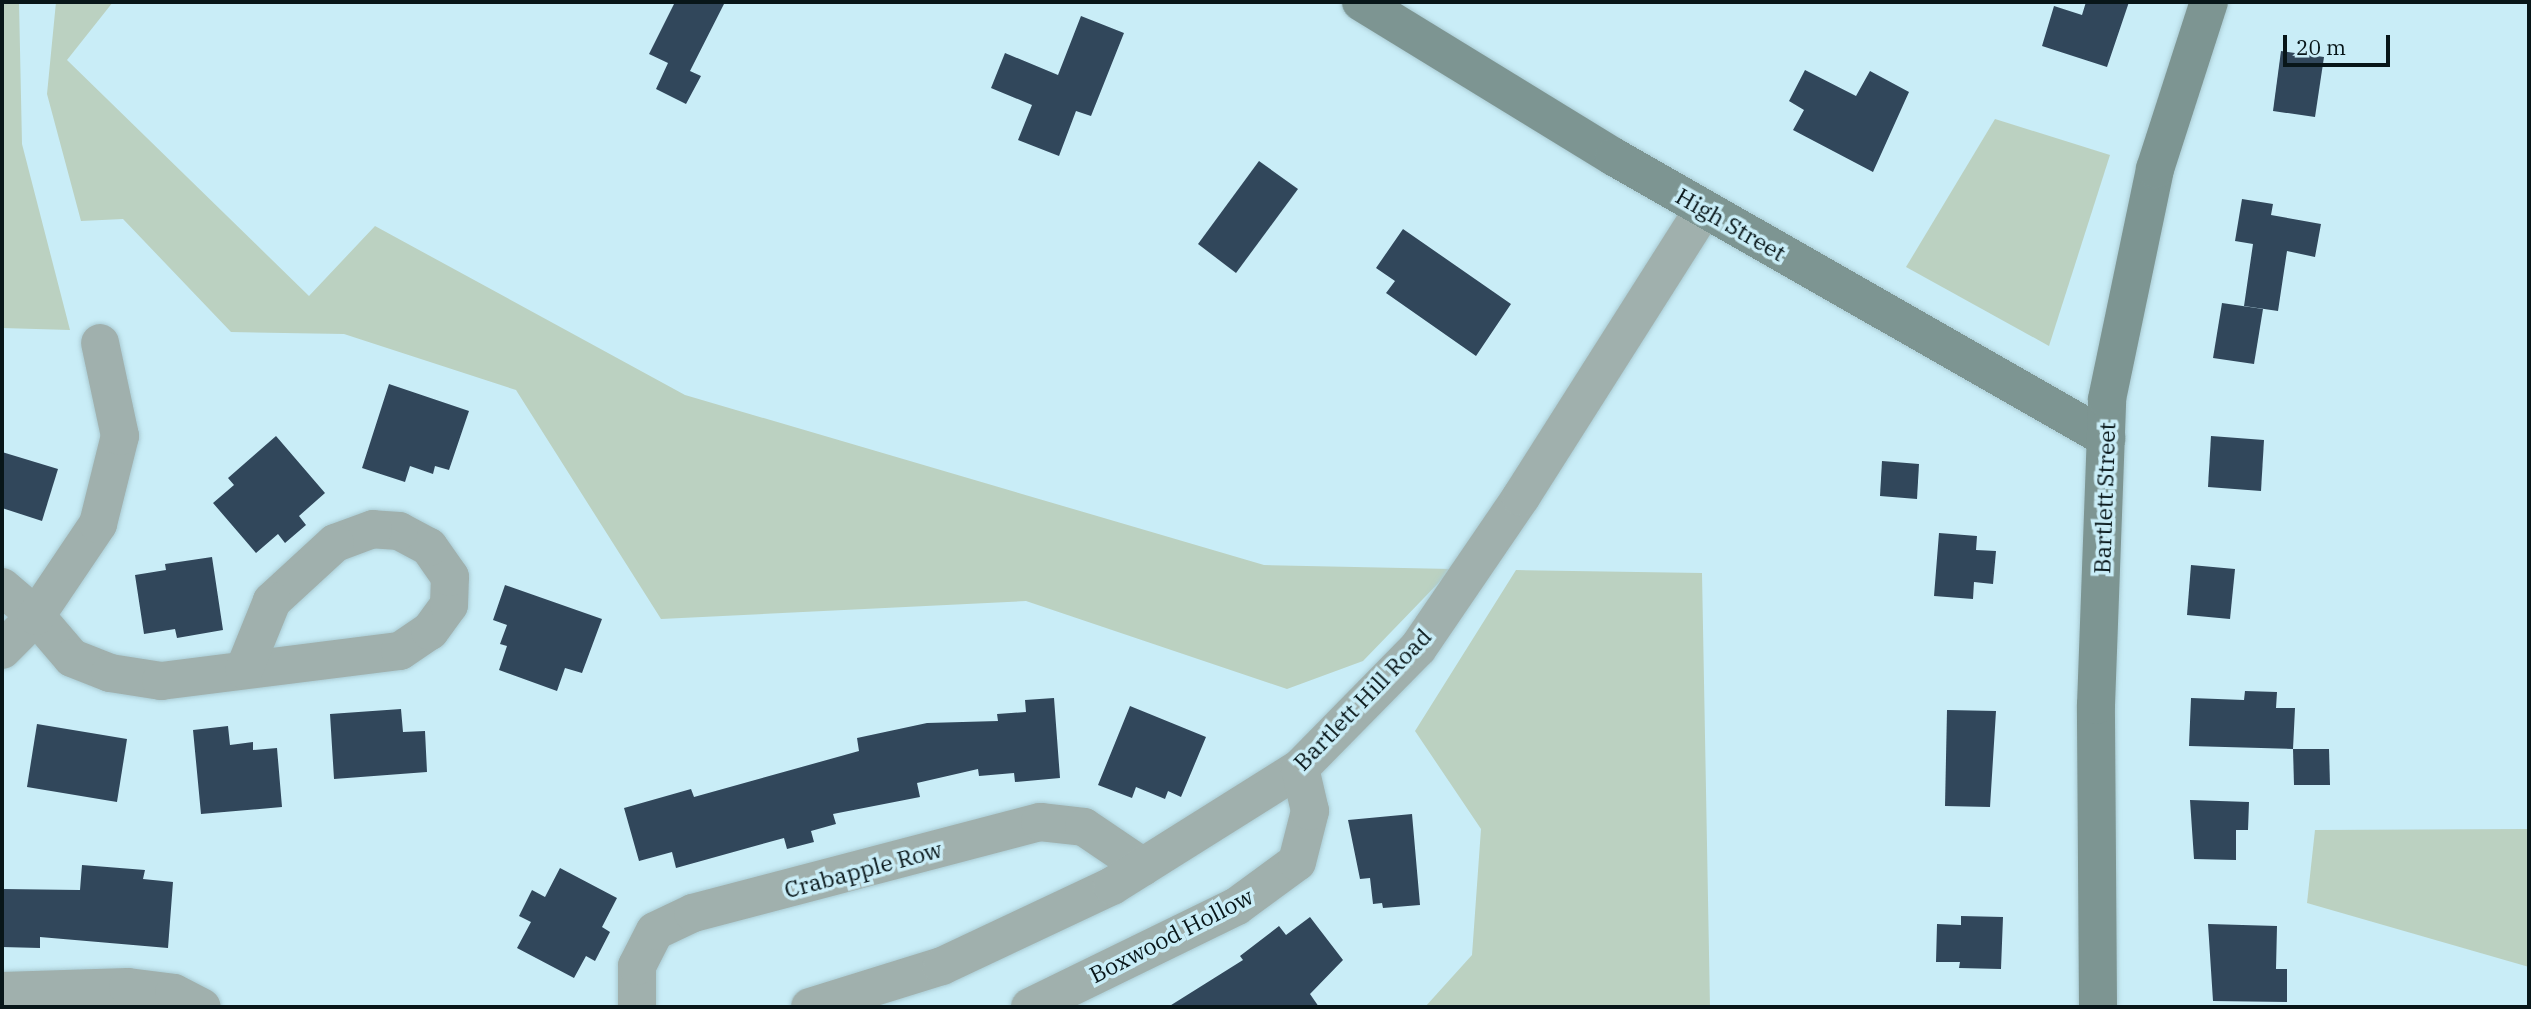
<!DOCTYPE html>
<style>
body{margin:0}
#map{position:relative;width:2531px;height:1009px;overflow:hidden;background:#c9edf7;font-family:"IBM Plex Serif",serif}
div>[style]{position:absolute}
[style*='--x']{left:calc(var(--x)*1px);top:calc(var(--y)*1px);width:calc(var(--w)*1px);rotate:calc(var(--a)*1deg)}
.green>*{inset:0;background:#bbd1c1}
.building>*{inset:0;background:#31475b}
.roads{filter:drop-shadow(0 0 2px #aacbd3) drop-shadow(0 0 2px #aacbd3)}
.street>*{height:38px;margin:-19px;padding:0 19px;transform-origin:19px;border-radius:19px;background:#a0b0ad}
.secondary>*{height:38px;margin:-19px;padding:0 19px;transform-origin:19px;border-radius:19px;background:#7d9592}
span{translate:-50% -50%;white-space:nowrap;text-align:center;line-height:1.15;-webkit-text-stroke:7px #c9edf7;paint-order:stroke}
.street-label{font-size:23px;color:#081619}
.frame{position:absolute;inset:0;border:4px solid #081619;pointer-events:none}
.scale{position:absolute;left:2283px;top:35px;width:107px;height:32px;box-sizing:border-box;border:4px solid #081619;border-top:0;padding-left:9px;font-size:21px;line-height:24px;white-space:nowrap;color:#081619;-webkit-text-stroke:5px #c9edf7;paint-order:stroke}
</style>
<div id="map">
<div class="green">
<i style="clip-path:polygon(2px 2px,19px 2px,22px 144px,70px 330px,2px 328px)"></i>
<i style="clip-path:polygon(56px 2px,113px 2px,67px 60px,309px 296px,375px 226px,685px 395px,1264px 565px,1452px 569px,1363px 661px,1287px 689px,1026px 601px,661px 619px,516px 390px,344px 334px,231px 332px,123px 219px,81px 221px,47px 94px)"></i>
<i style="clip-path:polygon(1995px 119px,2110px 155px,2049px 346px,1906px 267px)"></i>
<i style="clip-path:polygon(1516px 570px,1702px 573px,1710px 1007px,1425px 1007px,1472px 955px,1481px 829px,1415px 731px)"></i>
<i style="clip-path:polygon(2529px 829px,2529px 967px,2307px 903px,2315px 830px)"></i>
</div>
<div class="building">
<i style="clip-path:polygon(675px 2px,725px 2px,690px 71px,701px 76px,686px 104px,656px 89px,668px 63px,649px 54px)"></i>
<i style="clip-path:polygon(2086px 2px,2129px 2px,2107px 67px,2042px 46px,2054px 6px,2082px 15px)"></i>
<i style="clip-path:polygon(1081px 16px,1124px 33px,1091px 116px,1076px 111px,1059px 156px,1018px 140px,1032px 105px,991px 88px,1005px 53px,1058px 75px)"></i>
<i style="clip-path:polygon(2281px 51px,2324px 57px,2315px 117px,2273px 111px)"></i>
<i style="clip-path:polygon(1805px 70px,1856px 96px,1870px 71px,1909px 92px,1873px 172px,1793px 130px,1804px 110px,1789px 101px)"></i>
<i style="clip-path:polygon(1259px 161px,1298px 189px,1236px 273px,1198px 244px)"></i>
<i style="clip-path:polygon(2242px 199px,2273px 204px,2271px 215px,2321px 224px,2315px 257px,2287px 251px,2278px 311px,2244px 306px,2253px 244px,2235px 241px)"></i>
<i style="clip-path:polygon(1403px 229px,1511px 304px,1476px 356px,1386px 293px,1395px 281px,1376px 268px)"></i>
<i style="clip-path:polygon(2222px 303px,2263px 309px,2254px 364px,2213px 358px)"></i>
<i style="clip-path:polygon(389px 384px,469px 411px,449px 470px,435px 466px,433px 474px,410px 466px,405px 482px,362px 468px)"></i>
<i style="clip-path:polygon(276px 436px,325px 493px,299px 516px,306px 525px,285px 543px,278px 534px,256px 553px,213px 503px,234px 485px,228px 478px)"></i>
<i style="clip-path:polygon(2211px 436px,2264px 440px,2261px 491px,2208px 487px)"></i>
<i style="clip-path:polygon(2px 452px,58px 469px,42px 521px,2px 508px)"></i>
<i style="clip-path:polygon(1882px 461px,1919px 464px,1917px 499px,1880px 496px)"></i>
<i style="clip-path:polygon(1939px 533px,1977px 536px,1976px 550px,1996px 551px,1993px 584px,1974px 582px,1973px 599px,1934px 596px)"></i>
<i style="clip-path:polygon(212px 557px,223px 630px,177px 638px,175px 629px,144px 634px,135px 575px,166px 570px,165px 564px)"></i>
<i style="clip-path:polygon(2191px 565px,2235px 569px,2230px 619px,2187px 615px)"></i>
<i style="clip-path:polygon(505px 585px,602px 619px,582px 673px,565px 668px,557px 691px,499px 670px,507px 646px,500px 644px,507px 625px,493px 620px)"></i>
<i style="clip-path:polygon(2245px 691px,2277px 692px,2276px 708px,2295px 708px,2293px 749px,2189px 746px,2191px 698px,2244px 700px)"></i>
<i style="clip-path:polygon(1054px 698px,1060px 778px,1015px 782px,1014px 773px,979px 776px,978px 769px,917px 783px,920px 797px,833px 814px,836px 824px,811px 831px,814px 842px,787px 849px,784px 838px,676px 868px,672px 852px,639px 861px,624px 808px,691px 789px,694px 797px,859px 751px,857px 738px,927px 723px,998px 721px,997px 714px,1026px 712px,1025px 700px)"></i>
<i style="clip-path:polygon(1130px 706px,1206px 737px,1181px 797px,1168px 791px,1165px 799px,1136px 787px,1132px 798px,1098px 785px)"></i>
<i style="clip-path:polygon(401px 709px,403px 732px,425px 731px,427px 772px,334px 779px,330px 714px)"></i>
<i style="clip-path:polygon(1947px 710px,1996px 711px,1990px 807px,1945px 806px)"></i>
<i style="clip-path:polygon(37px 724px,127px 739px,117px 802px,27px 787px)"></i>
<i style="clip-path:polygon(228px 726px,230px 745px,253px 742px,253px 750px,277px 748px,282px 807px,201px 814px,193px 730px)"></i>
<i style="clip-path:polygon(2293px 749px,2329px 749px,2330px 785px,2294px 785px)"></i>
<i style="clip-path:polygon(2190px 800px,2249px 802px,2248px 830px,2236px 830px,2236px 860px,2194px 859px)"></i>
<i style="clip-path:polygon(1412px 814px,1420px 905px,1383px 908px,1382px 903px,1373px 904px,1370px 878px,1360px 879px,1348px 820px)"></i>
<i style="clip-path:polygon(82px 865px,145px 870px,143px 879px,173px 882px,168px 948px,40px 937px,40px 948px,2px 947px,2px 889px,80px 890px)"></i>
<i style="clip-path:polygon(560px 868px,617px 898px,602px 927px,610px 932px,595px 961px,586px 956px,574px 978px,517px 948px,531px 922px,519px 916px,532px 890px,545px 897px)"></i>
<i style="clip-path:polygon(1961px 916px,2003px 917px,2001px 969px,1959px 968px,1960px 962px,1936px 962px,1937px 924px,1961px 925px)"></i>
<i style="clip-path:polygon(1310px 917px,1343px 960px,1310px 994px,1319px 1007px,1168px 1007px,1243px 960px,1240px 956px,1279px 926px,1286px 935px)"></i>
<i style="clip-path:polygon(2208px 924px,2277px 926px,2276px 969px,2287px 969px,2287px 1002px,2213px 1001px)"></i>
</div>
<div class="roads">
<div class="street">
<i style="--x:2;--y:587;--w:45;--a:40.5"></i>
<i style="--x:36;--y:616;--w:55;--a:49.4"></i>
<i style="--x:72;--y:658;--w:41;--a:21.5"></i>
<i style="--x:110;--y:673;--w:52;--a:8.9"></i>
<i style="--x:161;--y:681;--w:241;--a:-7.2"></i>
<i style="--x:400;--y:651;--w:36;--a:-34"></i>
<i style="--x:430;--y:631;--w:32;--a:-54"></i>
<i style="--x:449;--y:605;--w:28;--a:-88"></i>
<i style="--x:450;--y:577;--w:37;--a:-125"></i>
<i style="--x:429;--y:547;--w:34;--a:-152"></i>
<i style="--x:399;--y:531;--w:26;--a:-176"></i>
<i style="--x:373;--y:529;--w:40;--a:159.8"></i>
<i style="--x:335;--y:543;--w:86;--a:137.4"></i>
<i style="--x:272;--y:601;--w:74;--a:112.1"></i>
<i style="--x:2;--y:650;--w:48;--a:-45"></i>
<i style="--x:36;--y:616;--w:111;--a:-56"></i>
<i style="--x:98;--y:524;--w:91;--a:-76"></i>
<i style="--x:120;--y:436;--w:95;--a:-102.1"></i>
<i style="--x:2;--y:991;--w:126;--a:-1.8"></i>
<i style="--x:128;--y:987;--w:46;--a:7.4"></i>
<i style="--x:174;--y:993;--w:31;--a:27"></i>
<i style="--x:637;--y:1007;--w:41;--a:-90"></i>
<i style="--x:637;--y:966;--w:39;--a:-63"></i>
<i style="--x:655;--y:931;--w:42;--a:-25.3"></i>
<i style="--x:693;--y:913;--w:359;--a:-14.7"></i>
<i style="--x:1040;--y:822;--w:44;--a:6.5"></i>
<i style="--x:1084;--y:827;--w:71;--a:34.1"></i>
<i style="--x:810;--y:1007;--w:138;--a:-17.3"></i>
<i style="--x:942;--y:966;--w:188;--a:-25.2"></i>
<i style="--x:1112;--y:886;--w:222;--a:-32.1"></i>
<i style="--x:1300;--y:768;--w:168;--a:-45.5"></i>
<i style="--x:1418;--y:648;--w:183;--a:-55.7"></i>
<i style="--x:1521;--y:497;--w:341;--a:-57.6"></i>
<i style="--x:1030;--y:1007;--w:230;--a:-26"></i>
<i style="--x:1237;--y:906;--w:74;--a:-36.3"></i>
<i style="--x:1297;--y:862;--w:53;--a:-75.7"></i>
<i style="--x:1310;--y:811;--w:44;--a:-103.1"></i>
</div>
<div class="secondary">
<i style="--x:1361;--y:2;--w:297;--a:31.5"></i>
<i style="--x:1614;--y:157;--w:567;--a:29.73"></i>
<i style="--x:2098;--y:1007;--w:302;--a:-90.4"></i>
<i style="--x:2096;--y:705;--w:306;--a:-87.9"></i>
<i style="--x:2107;--y:399;--w:235;--a:-78.2"></i>
<i style="--x:2155;--y:169;--w:176;--a:-72.1"></i>
</div>
</div>
<div class="street-label">
<span style="left:1731px;top:224px;rotate:30deg">High Street</span>
<span style="left:2104px;top:498px;rotate:-88deg">Bartlett Street</span>
<span style="left:1362px;top:699px;rotate:-46deg">Bartlett Hill Road</span>
<span style="left:863px;top:869px;rotate:-15deg">Crabapple Row</span>
<span style="left:1171px;top:935px;rotate:-27deg">Boxwood Hollow</span>
</div>
<div class="frame"></div>
<div class="scale">20 m</div>
</div>
